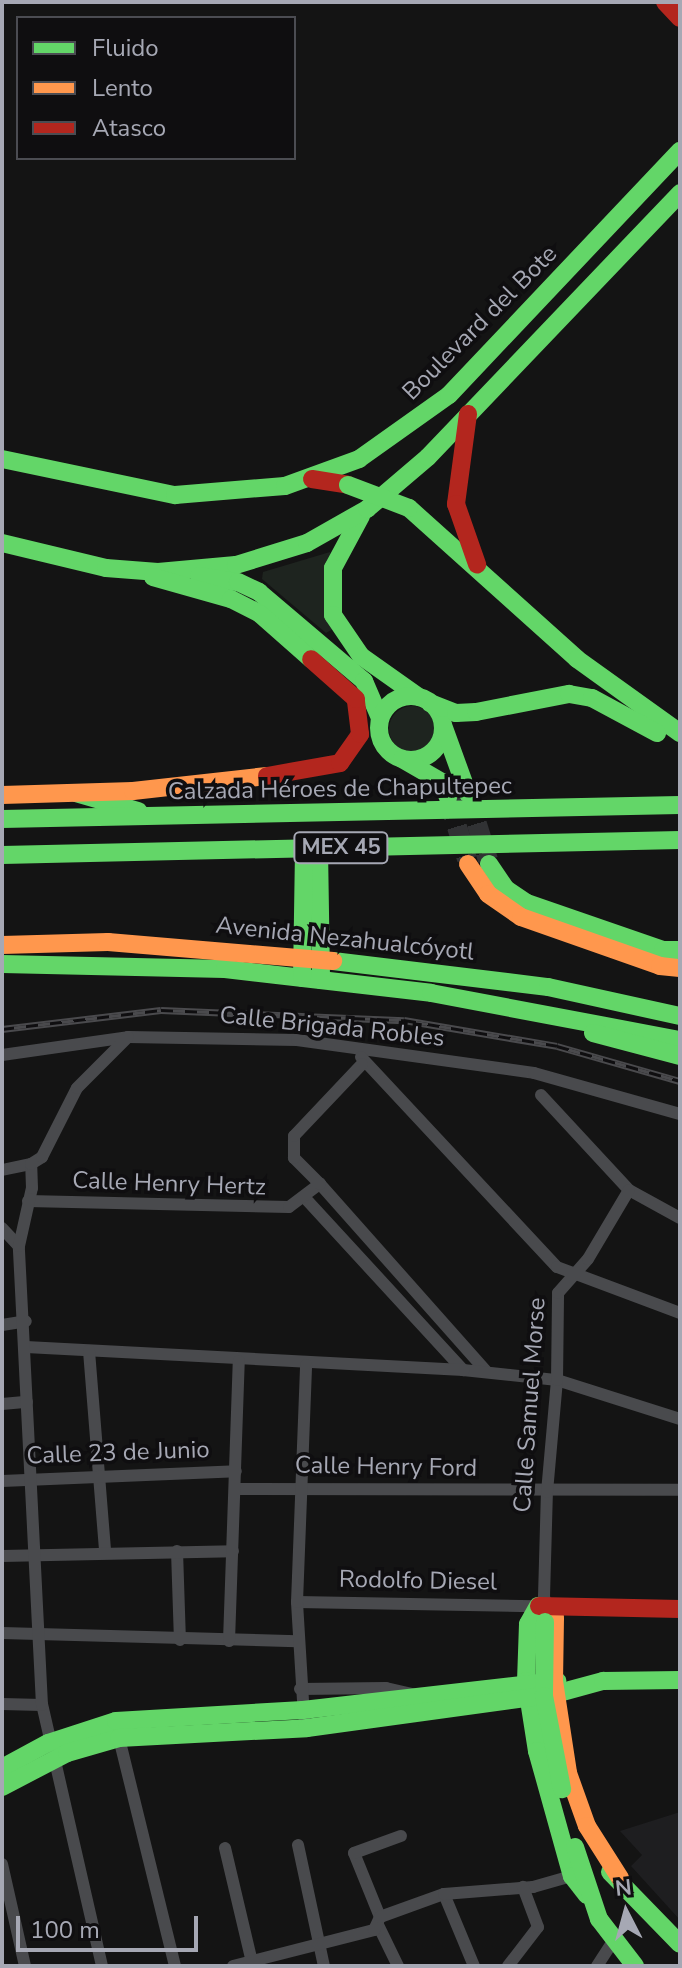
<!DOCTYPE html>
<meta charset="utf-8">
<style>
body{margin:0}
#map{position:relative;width:682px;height:1968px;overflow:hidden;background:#141414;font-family:"Nunito Sans",sans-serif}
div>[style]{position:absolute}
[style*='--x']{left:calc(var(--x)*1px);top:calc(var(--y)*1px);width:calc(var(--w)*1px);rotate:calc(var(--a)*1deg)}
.built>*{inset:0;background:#1e1e20}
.green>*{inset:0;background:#1e241f}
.round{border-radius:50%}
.primary-tunnel>*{height:20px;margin-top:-10px;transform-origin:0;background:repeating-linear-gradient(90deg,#313234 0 20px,transparent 0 30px)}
.street>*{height:12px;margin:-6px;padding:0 6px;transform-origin:6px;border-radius:6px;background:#494a4d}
.fast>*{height:18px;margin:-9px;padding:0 9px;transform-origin:9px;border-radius:9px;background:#63d668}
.fast>.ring{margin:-9px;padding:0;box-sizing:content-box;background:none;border:18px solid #63d668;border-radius:50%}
.slow>*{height:18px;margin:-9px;padding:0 9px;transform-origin:9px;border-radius:9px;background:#ff974d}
.jam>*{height:18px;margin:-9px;padding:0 9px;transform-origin:9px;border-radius:9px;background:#b3261e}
.rail>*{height:7px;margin-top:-3.5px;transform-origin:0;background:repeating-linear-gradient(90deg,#0f0e10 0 12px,#4a4a4d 0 24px);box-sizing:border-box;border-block:2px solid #4a4a4d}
.fast-bridge>*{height:18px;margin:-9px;padding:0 9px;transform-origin:9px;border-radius:9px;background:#63d668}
span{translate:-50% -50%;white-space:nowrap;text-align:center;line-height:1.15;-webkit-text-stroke:7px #0f0e10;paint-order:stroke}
.shield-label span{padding:2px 6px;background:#0f0e10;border:2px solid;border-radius:6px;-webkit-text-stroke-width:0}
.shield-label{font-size:22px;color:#a6a8b4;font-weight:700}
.street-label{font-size:24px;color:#a6a8b4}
.frame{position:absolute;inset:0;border:4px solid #a6a8b4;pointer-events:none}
.legend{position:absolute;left:16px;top:16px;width:280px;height:144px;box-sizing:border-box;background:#0f0e10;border:2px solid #4b4c52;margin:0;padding:10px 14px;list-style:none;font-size:24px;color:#a6a8b4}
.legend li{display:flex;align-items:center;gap:16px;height:40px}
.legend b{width:40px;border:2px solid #4b4c52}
.north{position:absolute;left:586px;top:1872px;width:80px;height:80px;-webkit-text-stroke:6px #0f0e10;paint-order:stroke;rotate:354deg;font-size:22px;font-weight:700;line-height:32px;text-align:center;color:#a6a8b4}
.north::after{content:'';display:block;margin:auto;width:28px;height:36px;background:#a6a8b4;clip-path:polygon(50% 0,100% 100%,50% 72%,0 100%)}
.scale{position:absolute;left:16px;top:1916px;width:182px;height:36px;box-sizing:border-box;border:4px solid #a6a8b4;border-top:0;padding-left:10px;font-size:24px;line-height:28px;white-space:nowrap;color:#a6a8b4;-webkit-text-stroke:6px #0f0e10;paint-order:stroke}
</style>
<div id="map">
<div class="built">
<i style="clip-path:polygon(680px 1812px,680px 1920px,631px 1866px,642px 1855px,620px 1831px)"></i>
</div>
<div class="green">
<i style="clip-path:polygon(330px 552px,333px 629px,326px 633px,262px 579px,263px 572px)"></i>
<i class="round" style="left:389px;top:706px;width:46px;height:46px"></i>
</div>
<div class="primary-tunnel">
<i style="--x:468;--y:795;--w:68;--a:72.9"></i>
<i style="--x:448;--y:798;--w:64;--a:72.7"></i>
</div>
<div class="street">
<i style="--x:2;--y:1055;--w:127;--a:-8.1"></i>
<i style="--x:128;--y:1037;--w:169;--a:1"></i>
<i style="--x:297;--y:1040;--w:239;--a:7.9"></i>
<i style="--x:534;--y:1073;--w:152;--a:15.7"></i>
<i style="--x:361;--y:1057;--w:287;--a:47"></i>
<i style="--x:557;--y:1267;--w:131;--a:20.5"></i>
<i style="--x:541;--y:1095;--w:129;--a:47.2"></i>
<i style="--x:629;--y:1190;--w:58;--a:28.8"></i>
<i style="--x:2;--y:1170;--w:30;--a:-12"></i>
<i style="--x:320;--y:1184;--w:249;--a:48.4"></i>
<i style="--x:305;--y:1198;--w:234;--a:47.4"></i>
<i style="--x:463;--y:1370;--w:95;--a:6.1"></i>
<i style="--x:557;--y:1380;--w:129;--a:17.6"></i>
<i style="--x:28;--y:1201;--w:261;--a:1.3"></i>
<i style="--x:289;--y:1207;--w:39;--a:-37"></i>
<i style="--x:320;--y:1184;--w:37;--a:-135"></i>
<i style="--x:294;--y:1158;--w:22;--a:-90"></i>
<i style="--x:294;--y:1136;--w:99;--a:-46.6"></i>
<i style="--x:2;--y:1228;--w:25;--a:47"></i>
<i style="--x:2;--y:1325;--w:24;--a:-9"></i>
<i style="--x:26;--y:1347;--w:438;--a:3"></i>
<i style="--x:89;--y:1351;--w:201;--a:85.4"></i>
<i style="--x:2;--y:1404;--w:25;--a:-5"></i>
<i style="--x:2;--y:1481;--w:234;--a:-2.4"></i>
<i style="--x:235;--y:1489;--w:445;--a:0.1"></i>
<i style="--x:177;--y:1551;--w:89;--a:88.1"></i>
<i style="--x:2;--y:1556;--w:231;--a:-1.2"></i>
<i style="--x:297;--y:1602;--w:237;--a:1"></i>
<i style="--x:548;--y:1608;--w:12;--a:-110"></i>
<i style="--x:544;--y:1597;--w:105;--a:-88.4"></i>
<i style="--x:547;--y:1492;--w:112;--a:-84.9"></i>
<i style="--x:557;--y:1380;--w:87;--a:-89.3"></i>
<i style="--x:558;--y:1293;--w:45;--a:-48.6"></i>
<i style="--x:588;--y:1259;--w:80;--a:-59.3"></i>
<i style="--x:2;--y:1633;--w:295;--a:1.6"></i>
<i style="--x:229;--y:1641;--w:280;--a:-88"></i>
<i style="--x:300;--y:1689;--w:86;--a:-0.7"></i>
<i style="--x:386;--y:1688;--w:28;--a:13"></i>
<i style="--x:2;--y:1704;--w:40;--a:1.4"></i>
<i style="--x:304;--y:1717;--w:115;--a:-93.5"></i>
<i style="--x:297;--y:1602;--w:237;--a:-87.8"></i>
<i style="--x:119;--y:1738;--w:235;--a:76.2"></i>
<i style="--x:298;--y:1845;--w:124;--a:77.9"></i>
<i style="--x:225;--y:1848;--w:121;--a:76.7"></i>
<i style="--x:2;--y:1864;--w:105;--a:77.3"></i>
<i style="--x:444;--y:1894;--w:78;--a:67.4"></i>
<i style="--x:380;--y:1917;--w:69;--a:-112.1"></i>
<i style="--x:354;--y:1853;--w:50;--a:-19.9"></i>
<i style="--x:378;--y:1925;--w:46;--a:64"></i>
<i style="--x:102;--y:1966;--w:268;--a:-102.9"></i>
<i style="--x:42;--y:1705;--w:460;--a:-92.9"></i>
<i style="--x:19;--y:1246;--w:59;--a:-77.4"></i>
<i style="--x:32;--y:1188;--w:24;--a:-92"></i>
<i style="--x:31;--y:1164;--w:13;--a:-32"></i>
<i style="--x:42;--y:1157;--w:77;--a:-63.1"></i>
<i style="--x:77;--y:1088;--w:72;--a:-45"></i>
<i style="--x:233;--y:1966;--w:146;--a:-14.3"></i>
<i style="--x:374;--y:1930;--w:14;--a:-65"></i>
<i style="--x:380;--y:1917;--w:68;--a:-19.8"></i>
<i style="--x:444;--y:1894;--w:89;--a:-4.5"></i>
<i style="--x:533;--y:1887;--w:41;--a:-15.8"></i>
<i style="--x:508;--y:1966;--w:49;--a:-52.4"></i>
<i style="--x:538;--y:1927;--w:43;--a:-110.6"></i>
<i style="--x:597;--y:1966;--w:30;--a:-57"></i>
</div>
<div class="fast">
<i style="--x:2;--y:459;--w:177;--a:11.8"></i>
<i style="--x:175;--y:495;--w:110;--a:-4.7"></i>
<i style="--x:285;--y:486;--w:79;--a:-20"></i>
<i style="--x:359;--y:459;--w:110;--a:-35.4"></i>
<i style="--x:449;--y:395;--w:336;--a:-46.6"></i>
<i style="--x:409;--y:508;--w:226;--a:41.9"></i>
<i style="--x:577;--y:659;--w:127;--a:35.7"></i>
<i style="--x:361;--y:516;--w:59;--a:118.3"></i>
<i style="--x:333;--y:568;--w:47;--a:90"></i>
<i style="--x:333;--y:615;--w:50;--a:55.7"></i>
<i style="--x:361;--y:656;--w:71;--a:35.3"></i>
<i style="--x:2;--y:543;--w:107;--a:13.5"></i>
<i style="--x:106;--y:568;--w:52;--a:4.4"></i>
<i style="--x:158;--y:572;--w:78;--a:-5.1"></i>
<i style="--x:236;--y:565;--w:74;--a:-17.2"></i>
<i style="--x:307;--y:543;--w:69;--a:-29.5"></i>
<i style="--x:367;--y:509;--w:80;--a:-40.4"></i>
<i style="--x:428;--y:457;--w:365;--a:-46.3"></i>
<i style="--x:199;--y:576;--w:39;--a:9"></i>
<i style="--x:238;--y:582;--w:23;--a:25"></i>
<i style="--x:259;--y:592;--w:138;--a:40.3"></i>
<i style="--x:364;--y:681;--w:40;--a:66.6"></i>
<i style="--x:153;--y:577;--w:81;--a:15.8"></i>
<i style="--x:231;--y:599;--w:33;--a:27"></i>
<i style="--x:260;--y:614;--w:68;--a:41.4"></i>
<i class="ring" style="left:379px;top:696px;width:46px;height:46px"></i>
<i style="--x:430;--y:703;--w:28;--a:21"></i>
<i style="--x:456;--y:713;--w:20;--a:-3"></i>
<i style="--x:476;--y:712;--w:95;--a:-11"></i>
<i style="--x:569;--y:694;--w:23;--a:10"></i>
<i style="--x:592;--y:698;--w:74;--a:28.3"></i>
<i style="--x:443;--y:725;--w:73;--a:70.1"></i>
<i style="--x:402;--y:759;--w:46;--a:29.9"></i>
<i style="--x:442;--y:782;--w:17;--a:69"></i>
<i style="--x:76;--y:793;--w:65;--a:16.2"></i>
<i style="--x:2;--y:819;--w:678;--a:-1.18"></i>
<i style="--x:319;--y:849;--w:131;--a:89.1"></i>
<i style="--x:2;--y:855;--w:678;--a:-1.27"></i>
<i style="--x:489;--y:864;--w:30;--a:56"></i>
<i style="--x:506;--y:889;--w:25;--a:34"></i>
<i style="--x:527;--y:903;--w:144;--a:19.1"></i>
<i style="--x:663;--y:950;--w:17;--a:0"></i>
<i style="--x:333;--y:961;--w:217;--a:6.9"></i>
<i style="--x:548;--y:987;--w:135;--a:12.4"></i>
<i style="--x:2;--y:964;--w:223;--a:1.3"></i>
<i style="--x:225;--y:969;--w:207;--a:6.6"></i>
<i style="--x:431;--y:993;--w:253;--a:10.7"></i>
<i style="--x:302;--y:978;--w:129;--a:-89.1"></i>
<i style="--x:593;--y:1033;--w:90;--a:14.8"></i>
<i style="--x:538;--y:1606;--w:21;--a:119"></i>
<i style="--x:528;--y:1624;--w:57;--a:92"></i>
<i style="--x:526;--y:1681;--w:71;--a:81.1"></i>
<i style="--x:537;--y:1751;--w:130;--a:74.4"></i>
<i style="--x:572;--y:1876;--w:24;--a:52"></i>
<i style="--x:2;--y:1768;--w:52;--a:-28.5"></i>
<i style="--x:48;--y:1743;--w:71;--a:-17.9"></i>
<i style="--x:116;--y:1721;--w:187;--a:-3.4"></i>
<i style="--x:303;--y:1710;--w:256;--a:-6.5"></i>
<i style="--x:2;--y:1787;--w:73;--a:-27.6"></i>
<i style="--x:67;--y:1753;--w:54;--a:-16.1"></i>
<i style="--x:119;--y:1738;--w:188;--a:-3"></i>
<i style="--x:307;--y:1728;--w:250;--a:-7.8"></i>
<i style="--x:555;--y:1694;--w:50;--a:-15.2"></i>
<i style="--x:603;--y:1681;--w:77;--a:-0.7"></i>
<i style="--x:575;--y:1847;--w:76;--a:71.6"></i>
<i style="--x:599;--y:1919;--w:59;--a:52.5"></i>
<i style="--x:610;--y:1872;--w:100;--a:45.8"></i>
</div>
<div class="slow">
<i style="--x:2;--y:795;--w:131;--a:-1.7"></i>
<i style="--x:133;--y:791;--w:135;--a:-6.4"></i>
<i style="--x:468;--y:864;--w:36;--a:56"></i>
<i style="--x:488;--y:894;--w:40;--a:34.9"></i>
<i style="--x:521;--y:917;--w:147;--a:19.4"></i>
<i style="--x:660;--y:966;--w:20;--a:6"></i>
<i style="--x:2;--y:945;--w:106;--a:-1.6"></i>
<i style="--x:108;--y:942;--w:226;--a:4.8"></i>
<i style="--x:548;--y:1608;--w:12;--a:55"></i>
<i style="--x:555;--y:1618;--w:63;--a:90.9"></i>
<i style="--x:554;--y:1681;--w:93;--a:81.3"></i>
<i style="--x:568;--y:1773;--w:56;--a:70.3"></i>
<i style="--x:587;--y:1826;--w:62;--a:57.6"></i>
</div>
<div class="jam">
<i style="--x:665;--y:2;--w:22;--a:47"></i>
<i style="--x:468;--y:414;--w:91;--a:97.6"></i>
<i style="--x:456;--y:504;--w:64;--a:70.7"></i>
<i style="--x:312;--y:479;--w:36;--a:9"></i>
<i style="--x:267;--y:776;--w:74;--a:-10.1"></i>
<i style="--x:340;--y:763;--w:35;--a:-55"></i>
<i style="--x:360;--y:734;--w:35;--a:-97"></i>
<i style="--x:356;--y:699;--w:60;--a:-138.4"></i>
<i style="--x:539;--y:1606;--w:141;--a:1.2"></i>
</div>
<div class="rail">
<i style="--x:2;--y:1029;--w:160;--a:-6.8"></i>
<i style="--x:161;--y:1010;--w:243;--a:2.4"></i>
<i style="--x:404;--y:1020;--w:155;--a:9.6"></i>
<i style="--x:557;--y:1046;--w:128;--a:15.9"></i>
</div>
<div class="fast-bridge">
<i style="--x:348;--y:485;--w:65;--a:20.7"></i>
<i style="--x:545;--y:1622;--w:74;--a:90.8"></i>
<i style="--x:544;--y:1696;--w:95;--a:79"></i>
</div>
<div class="shield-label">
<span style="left:341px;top:848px">MEX 45</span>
</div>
<div class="street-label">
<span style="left:480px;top:323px;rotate:-45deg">Boulevard del Bote</span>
<span style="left:340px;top:789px;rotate:-1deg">Calzada Héroes de Chapultepec</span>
<span style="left:345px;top:939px;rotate:6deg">Avenida Nezahualcóyotl</span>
<span style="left:332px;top:1027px;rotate:6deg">Calle Brigada Robles</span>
<span style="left:169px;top:1184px;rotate:2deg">Calle Henry Hertz</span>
<span style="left:530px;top:1405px;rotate:-86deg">Calle Samuel Morse</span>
<span style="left:118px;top:1453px;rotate:-2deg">Calle 23 de Junio</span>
<span style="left:386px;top:1467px;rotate:1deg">Calle Henry Ford</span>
<span style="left:418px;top:1581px;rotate:1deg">Rodolfo Diesel</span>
</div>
<div class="frame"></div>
<ul class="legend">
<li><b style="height:10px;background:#63d668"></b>Fluido</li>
<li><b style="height:10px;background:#ff974d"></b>Lento</li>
<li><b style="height:10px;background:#b3261e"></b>Atasco</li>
</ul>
<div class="north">N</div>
<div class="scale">100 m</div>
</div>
